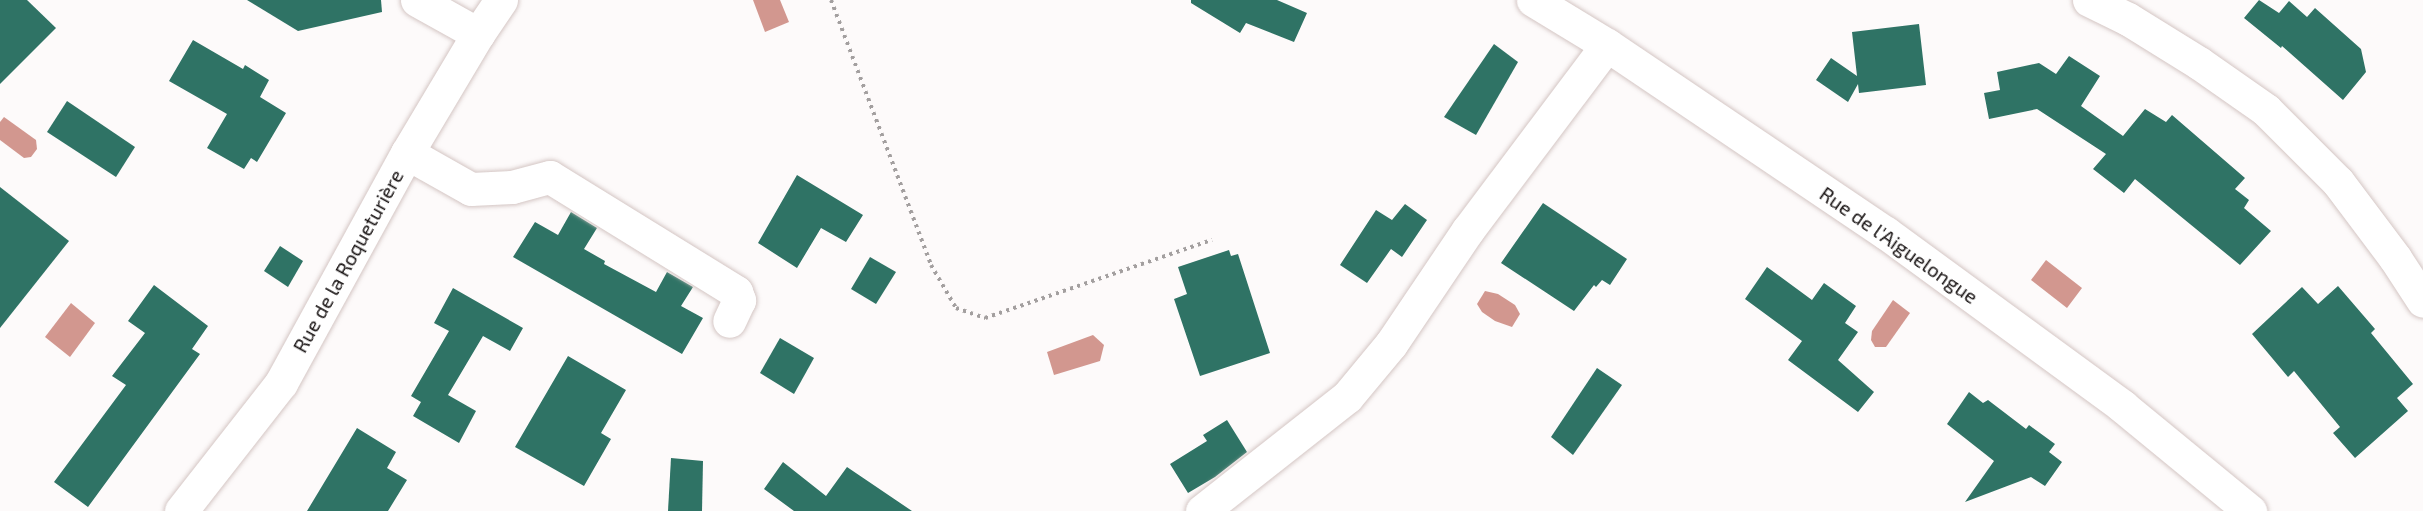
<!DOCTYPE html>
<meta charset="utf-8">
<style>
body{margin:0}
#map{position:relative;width:2423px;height:511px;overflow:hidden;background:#fdfafa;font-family:"Exo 2",sans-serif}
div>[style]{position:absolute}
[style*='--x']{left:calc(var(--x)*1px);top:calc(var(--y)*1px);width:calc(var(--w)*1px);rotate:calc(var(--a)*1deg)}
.water>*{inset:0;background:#d2978f}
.building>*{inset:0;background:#2f7365}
.path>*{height:4px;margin-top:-2px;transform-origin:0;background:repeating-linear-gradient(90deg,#a39f9f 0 3px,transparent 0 7.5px)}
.roads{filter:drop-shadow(0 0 2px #d4c6c4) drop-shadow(0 0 2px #d4c6c4)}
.minor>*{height:33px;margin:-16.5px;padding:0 16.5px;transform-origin:16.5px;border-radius:16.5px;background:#fff}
span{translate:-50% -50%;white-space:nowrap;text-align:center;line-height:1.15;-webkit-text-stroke:6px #fff;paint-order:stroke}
.street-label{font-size:20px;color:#181313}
</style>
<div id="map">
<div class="water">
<i style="clip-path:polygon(753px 0,780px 0,789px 22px,765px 32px)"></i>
<i style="clip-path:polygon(4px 117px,36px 140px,37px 149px,31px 157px,24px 158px,0 140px,0 122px)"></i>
<i style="clip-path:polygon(2046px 260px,2082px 288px,2067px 308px,2031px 280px)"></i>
<i style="clip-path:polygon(1485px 291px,1498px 294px,1515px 305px,1520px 314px,1512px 327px,1495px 321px,1482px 312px,1477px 304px)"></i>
<i style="clip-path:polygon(1893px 300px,1910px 313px,1886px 347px,1875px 347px,1871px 340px,1872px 331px)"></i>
<i style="clip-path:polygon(71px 303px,95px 323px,70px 357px,45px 337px)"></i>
<i style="clip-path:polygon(1093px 335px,1104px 345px,1100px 361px,1054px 375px,1047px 352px)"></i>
</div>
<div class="building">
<i style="clip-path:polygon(0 0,27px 0,56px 28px,0 84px)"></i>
<i style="clip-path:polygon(247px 0,381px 0,382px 12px,298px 31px)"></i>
<i style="clip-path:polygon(1191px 0,1277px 0,1307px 13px,1294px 42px,1246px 23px,1240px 33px,1191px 3px)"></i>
<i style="clip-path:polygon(2259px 0,2279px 13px,2289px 1px,2307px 17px,2315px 8px,2361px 49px,2366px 72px,2343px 100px,2282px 46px,2281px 48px,2244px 18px)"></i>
<i style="clip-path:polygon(1919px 24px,1926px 85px,1859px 93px,1858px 84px,1848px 102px,1816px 80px,1831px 58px,1857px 76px,1852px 32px)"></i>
<i style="clip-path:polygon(193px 40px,243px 69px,245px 65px,269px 80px,260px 97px,286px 113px,257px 162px,251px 158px,244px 169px,207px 148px,227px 114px,169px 81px)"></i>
<i style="clip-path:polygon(1494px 44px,1518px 62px,1476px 135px,1444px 117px)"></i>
<i style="clip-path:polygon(2069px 56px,2100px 76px,2081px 106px,2123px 136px,2145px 109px,2166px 122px,2172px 115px,2245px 178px,2235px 189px,2249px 200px,2244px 208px,2271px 231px,2240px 265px,2135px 179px,2124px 193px,2093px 169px,2106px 154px,2037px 109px,1989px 119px,1984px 93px,2000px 90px,1997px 72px,2039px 63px,2056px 74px)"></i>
<i style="clip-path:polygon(67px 101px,135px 147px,116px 177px,47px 132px)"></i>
<i style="clip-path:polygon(797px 175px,863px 215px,846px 242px,821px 228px,797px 268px,758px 243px)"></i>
<i style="clip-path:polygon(0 187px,69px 241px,0 328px)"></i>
<i style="clip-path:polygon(1543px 203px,1627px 259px,1610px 285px,1602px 280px,1596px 287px,1594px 285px,1574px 311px,1501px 263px)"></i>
<i style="clip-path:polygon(1405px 204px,1427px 220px,1402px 257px,1391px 249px,1367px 283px,1340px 265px,1376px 210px,1392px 220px)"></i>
<i style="clip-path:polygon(571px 212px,597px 228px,584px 249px,605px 261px,604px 264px,656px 292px,667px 272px,693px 287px,681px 306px,703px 318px,682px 354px,513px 257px,535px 222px,558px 235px)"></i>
<i style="clip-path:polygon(280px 246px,303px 261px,288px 287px,264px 271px)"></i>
<i style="clip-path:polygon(1229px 250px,1231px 256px,1238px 254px,1270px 353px,1200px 376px,1174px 299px,1187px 294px,1178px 267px)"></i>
<i style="clip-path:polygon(870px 257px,896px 272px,876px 304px,851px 289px)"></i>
<i style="clip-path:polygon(1767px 267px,1812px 300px,1824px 283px,1856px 306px,1845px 323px,1858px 332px,1838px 360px,1874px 392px,1858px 412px,1788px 360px,1802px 341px,1745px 299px)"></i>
<i style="clip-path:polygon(154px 285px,208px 326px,192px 349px,200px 354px,88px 507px,54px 482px,126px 385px,112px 376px,145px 333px,128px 321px)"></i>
<i style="clip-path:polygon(2338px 286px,2375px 329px,2371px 333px,2413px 384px,2397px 398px,2408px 411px,2355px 458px,2333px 433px,2340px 427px,2294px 371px,2288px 377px,2252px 334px,2302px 287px,2318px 304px)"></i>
<i style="clip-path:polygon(453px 288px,523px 328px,510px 351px,483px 336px,448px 395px,476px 411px,459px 443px,413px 416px,421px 402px,411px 396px,449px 331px,434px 323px)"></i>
<i style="clip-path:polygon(780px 338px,814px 358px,794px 394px,760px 373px)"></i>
<i style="clip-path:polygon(568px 356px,626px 390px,601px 433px,611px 439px,584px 486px,515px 447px)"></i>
<i style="clip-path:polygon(1597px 368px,1622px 385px,1573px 455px,1551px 437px)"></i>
<i style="clip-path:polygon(1969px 392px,1983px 403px,1988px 400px,2026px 429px,2029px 425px,2055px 444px,2049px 452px,2062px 462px,2045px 486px,2031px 477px,1965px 502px,1994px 461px,1947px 424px)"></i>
<i style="clip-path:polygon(1227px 420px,1247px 452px,1215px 477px,1188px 493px,1170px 464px,1207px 441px,1203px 435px)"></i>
<i style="clip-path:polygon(357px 428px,396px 452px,387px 468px,407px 480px,388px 511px,307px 511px)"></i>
<i style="clip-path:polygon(671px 458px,703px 461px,702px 511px,668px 511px)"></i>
<i style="clip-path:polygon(783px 462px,826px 496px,847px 467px,912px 511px,794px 511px,764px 489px)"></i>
</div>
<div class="path">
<i style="--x:831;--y:0;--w:283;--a:69.3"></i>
<i style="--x:931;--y:265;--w:50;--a:59.8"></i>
<i style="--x:956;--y:308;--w:31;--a:19"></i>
<i style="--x:985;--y:318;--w:240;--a:-19"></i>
</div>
<div class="roads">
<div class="minor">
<i style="--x:417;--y:0;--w:70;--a:29.1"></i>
<i style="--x:1533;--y:0;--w:87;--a:31.3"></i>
<i style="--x:1607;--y:45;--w:336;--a:34"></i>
<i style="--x:1886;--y:233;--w:293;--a:36.2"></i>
<i style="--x:2122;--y:406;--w:166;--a:39.4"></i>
<i style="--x:2089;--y:0;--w:43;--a:26"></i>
<i style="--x:2128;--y:19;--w:84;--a:31.8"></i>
<i style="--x:2199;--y:63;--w:82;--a:35"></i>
<i style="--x:2266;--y:110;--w:102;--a:45"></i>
<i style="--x:2338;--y:182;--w:95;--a:53.1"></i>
<i style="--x:2395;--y:258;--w:51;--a:56.9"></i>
<i style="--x:407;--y:153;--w:73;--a:29.4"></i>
<i style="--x:471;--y:189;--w:41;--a:-2.8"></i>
<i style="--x:512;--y:187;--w:39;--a:-15"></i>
<i style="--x:550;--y:177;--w:219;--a:31.7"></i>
<i style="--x:736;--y:292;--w:9;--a:69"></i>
<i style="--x:739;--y:300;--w:23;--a:115"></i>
<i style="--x:181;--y:511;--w:162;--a:-52"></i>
<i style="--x:281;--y:383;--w:262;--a:-61.3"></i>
<i style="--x:407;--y:153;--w:139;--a:-59.2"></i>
<i style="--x:478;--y:34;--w:41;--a:-55.9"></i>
<i style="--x:1202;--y:511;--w:184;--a:-38.2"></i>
<i style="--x:1347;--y:397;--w:69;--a:-50.3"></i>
<i style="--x:1391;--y:344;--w:138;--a:-56"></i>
<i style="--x:1468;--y:230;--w:231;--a:-53.1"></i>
</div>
</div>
<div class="street-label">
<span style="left:1899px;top:245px;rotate:35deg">Rue de l'Aiguelongue</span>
<span style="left:348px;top:261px;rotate:-61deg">Rue de la Roqueturière</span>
</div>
</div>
